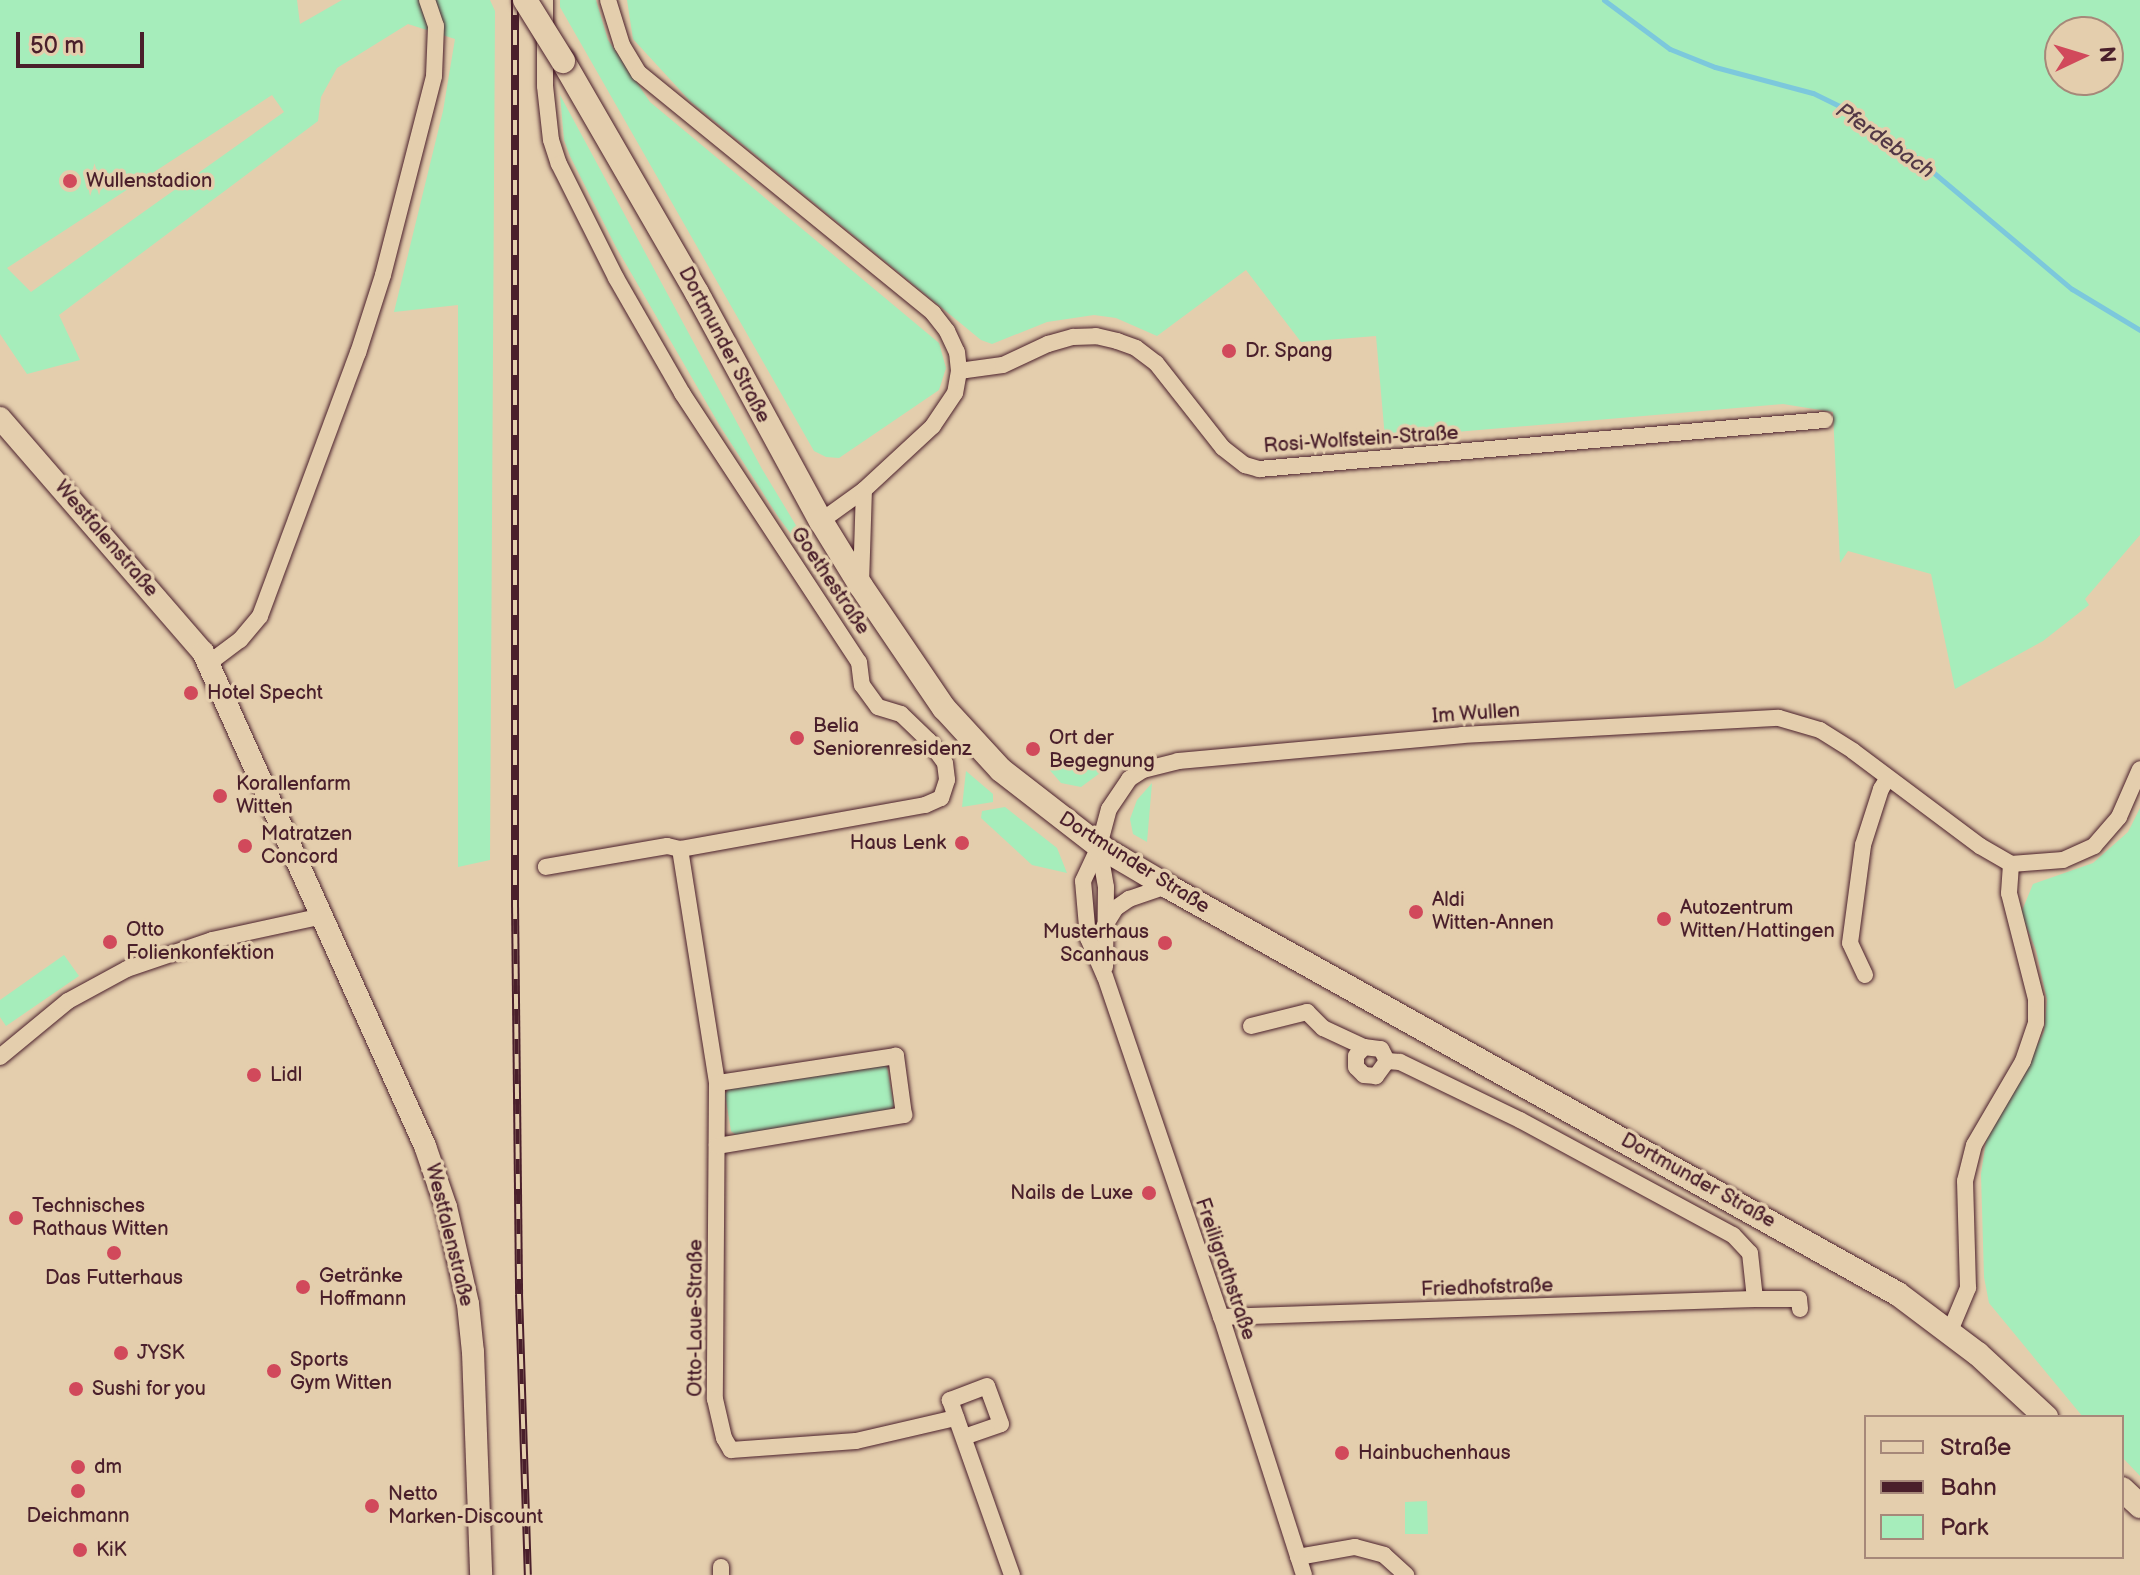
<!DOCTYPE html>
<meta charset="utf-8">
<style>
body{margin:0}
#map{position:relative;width:2140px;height:1575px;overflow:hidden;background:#e4cead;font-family:"Balsamiq Sans",sans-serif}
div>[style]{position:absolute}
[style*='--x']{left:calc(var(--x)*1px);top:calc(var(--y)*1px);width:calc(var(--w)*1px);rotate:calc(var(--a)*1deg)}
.green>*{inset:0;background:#a6edbb}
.stream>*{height:5px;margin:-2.5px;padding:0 2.5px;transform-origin:2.5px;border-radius:2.5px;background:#7cc8dc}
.roads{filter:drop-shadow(0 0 2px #4a1f2b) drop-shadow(0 0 2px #4a1f2b)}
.minor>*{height:16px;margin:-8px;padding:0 8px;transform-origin:8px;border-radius:8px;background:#e4cead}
.tertiary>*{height:22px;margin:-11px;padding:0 11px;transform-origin:11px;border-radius:11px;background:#e4cead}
.secondary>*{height:24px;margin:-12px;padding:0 12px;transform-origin:12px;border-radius:12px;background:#e4cead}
.rail>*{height:8px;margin-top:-4px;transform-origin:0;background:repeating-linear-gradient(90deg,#e4cead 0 15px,#4a1f2b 0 30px);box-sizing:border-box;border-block:2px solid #4a1f2b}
.bridges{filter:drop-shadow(0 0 2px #4a1f2b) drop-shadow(0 0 2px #4a1f2b)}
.secondary-bridge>*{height:24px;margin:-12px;padding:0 12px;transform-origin:12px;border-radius:12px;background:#e4cead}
.dots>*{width:22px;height:22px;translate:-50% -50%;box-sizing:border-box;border:4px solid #e4cead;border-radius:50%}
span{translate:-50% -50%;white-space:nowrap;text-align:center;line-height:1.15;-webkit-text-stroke:7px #e4cead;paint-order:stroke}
.poi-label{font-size:20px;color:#4a1f2b}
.left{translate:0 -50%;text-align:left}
.right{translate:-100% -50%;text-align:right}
.street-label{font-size:20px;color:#4a1f2b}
.water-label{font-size:22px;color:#523846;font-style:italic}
.legend{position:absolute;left:1864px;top:1415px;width:260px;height:144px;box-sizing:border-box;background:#e4cead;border:2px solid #a68879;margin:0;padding:10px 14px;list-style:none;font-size:24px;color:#4a1f2b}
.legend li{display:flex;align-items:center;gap:16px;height:40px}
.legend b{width:40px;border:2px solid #a68879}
.north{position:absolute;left:2044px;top:16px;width:80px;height:80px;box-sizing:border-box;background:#e4cead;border:2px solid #a68879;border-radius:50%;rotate:86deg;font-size:22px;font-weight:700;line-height:32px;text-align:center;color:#4a1f2b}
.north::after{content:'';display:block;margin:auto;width:28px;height:36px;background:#d1495b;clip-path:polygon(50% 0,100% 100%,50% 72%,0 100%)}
.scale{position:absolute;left:16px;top:32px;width:128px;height:36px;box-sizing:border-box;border:4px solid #4a1f2b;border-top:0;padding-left:10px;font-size:24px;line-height:28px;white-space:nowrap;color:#4a1f2b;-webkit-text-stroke:6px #e4cead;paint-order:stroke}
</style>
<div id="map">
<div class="green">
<i style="clip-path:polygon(evenodd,0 0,297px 0,300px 24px,342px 0,490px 0,495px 11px,490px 860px,458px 867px,458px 305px,394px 312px,443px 111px,455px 39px,408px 24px,337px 68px,321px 97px,318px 121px,59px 315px,80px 360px,27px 374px,0 334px,0 0,272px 95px,284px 112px,31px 292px,7px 268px,272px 95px)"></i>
<i style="clip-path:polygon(560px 0,596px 0,608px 40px,650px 102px,939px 343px,946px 368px,939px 390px,839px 458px,826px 457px,814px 451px,560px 7px)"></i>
<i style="clip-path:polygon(evenodd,627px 0,2140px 0,2140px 535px,2085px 599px,2089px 605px,2043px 641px,1955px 689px,1931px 574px,1848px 551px,1840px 563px,1833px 412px,1783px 404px,1385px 438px,1376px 336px,1301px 342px,1246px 270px,1157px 336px,1116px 318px,1094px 315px,1047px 322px,992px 344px,981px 340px,690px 101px,633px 39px,627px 0,2060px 32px,2108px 32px,2108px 80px,2060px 80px,2060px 32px)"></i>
<i style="clip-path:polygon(560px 95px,762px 469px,841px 600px,779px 518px,720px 426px,616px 247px,570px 156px,564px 140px)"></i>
<i style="clip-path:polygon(1115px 762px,1081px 787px,1061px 783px,1048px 768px)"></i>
<i style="clip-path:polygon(966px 771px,993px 794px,993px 802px,962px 807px)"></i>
<i style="clip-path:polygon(1152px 783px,1147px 842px,1133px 834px,1130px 819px,1137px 800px)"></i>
<i style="clip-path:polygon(1005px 807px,1057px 848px,1067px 873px,1032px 865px,981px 818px,982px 811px)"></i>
<i style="clip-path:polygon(2140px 808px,2140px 1476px,2122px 1457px,2122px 1417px,2083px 1417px,1989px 1303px,1984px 1277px,1981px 1174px,1986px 1141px,2044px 1032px,2047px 1000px,2036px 950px,2021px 913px,2033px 884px,2093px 863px,2128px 832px)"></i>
<i style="clip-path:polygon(64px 955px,79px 976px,6px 1026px,0 1017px,0 1000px)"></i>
<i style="clip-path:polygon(879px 1062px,887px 1067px,894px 1106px,886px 1113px,739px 1137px,731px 1131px,725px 1094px,732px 1085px)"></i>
<i style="clip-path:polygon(1427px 1501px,1428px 1534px,1405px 1534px,1405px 1502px)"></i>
</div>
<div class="stream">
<i style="--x:1604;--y:0;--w:82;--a:36.6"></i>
<i style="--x:1670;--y:49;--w:48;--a:21.8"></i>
<i style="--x:1715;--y:67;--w:101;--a:14.9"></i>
<i style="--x:1813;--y:93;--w:30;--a:26"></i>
<i style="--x:1840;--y:106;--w:91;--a:34.2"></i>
<i style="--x:1915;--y:157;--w:205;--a:40.1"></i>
<i style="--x:2072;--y:289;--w:79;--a:31.1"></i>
</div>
<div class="roads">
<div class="minor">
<i style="--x:545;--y:0;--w:86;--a:90"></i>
<i style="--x:545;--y:86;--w:54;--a:83.7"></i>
<i style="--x:551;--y:140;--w:25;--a:72"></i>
<i style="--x:559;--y:164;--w:127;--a:63.4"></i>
<i style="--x:616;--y:278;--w:133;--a:60.1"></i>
<i style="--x:682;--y:393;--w:322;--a:56.7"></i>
<i style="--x:859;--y:662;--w:23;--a:83"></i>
<i style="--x:862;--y:685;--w:27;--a:54"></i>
<i style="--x:878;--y:707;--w:24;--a:17"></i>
<i style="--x:901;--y:714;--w:39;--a:44"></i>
<i style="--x:929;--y:741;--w:27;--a:54"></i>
<i style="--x:945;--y:763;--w:17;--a:83"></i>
<i style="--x:947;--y:780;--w:19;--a:108"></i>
<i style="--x:941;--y:798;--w:17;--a:156"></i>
<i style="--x:925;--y:805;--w:249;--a:169.8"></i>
<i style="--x:680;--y:849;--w:13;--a:-167"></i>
<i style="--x:667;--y:846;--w:123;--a:170.2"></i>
<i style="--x:608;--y:0;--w:47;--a:72.7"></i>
<i style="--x:622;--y:45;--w:33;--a:59"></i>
<i style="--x:639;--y:73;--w:380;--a:39.2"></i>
<i style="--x:933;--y:313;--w:23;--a:52"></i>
<i style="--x:947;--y:331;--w:23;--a:65"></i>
<i style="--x:957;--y:352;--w:19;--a:84"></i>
<i style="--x:959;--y:371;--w:22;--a:100"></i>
<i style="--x:955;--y:393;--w:40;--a:124"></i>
<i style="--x:933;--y:426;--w:94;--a:137.2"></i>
<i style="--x:864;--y:490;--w:53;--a:144.2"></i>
<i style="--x:959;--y:371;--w:44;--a:-7.8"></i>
<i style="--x:1003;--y:365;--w:50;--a:-25"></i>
<i style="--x:1048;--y:344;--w:26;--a:-16"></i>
<i style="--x:1073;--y:337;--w:23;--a:-2"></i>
<i style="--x:1096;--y:336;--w:22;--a:13"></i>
<i style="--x:1117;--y:341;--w:20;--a:20"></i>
<i style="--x:1136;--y:348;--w:25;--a:37"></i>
<i style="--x:1156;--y:363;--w:108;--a:51.8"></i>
<i style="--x:1223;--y:448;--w:28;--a:38"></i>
<i style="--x:1245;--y:465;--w:15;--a:16"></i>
<i style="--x:1259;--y:469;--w:568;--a:-4.95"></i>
<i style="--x:861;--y:584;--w:94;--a:-88.2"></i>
<i style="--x:209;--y:663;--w:39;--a:-37"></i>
<i style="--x:240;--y:640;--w:31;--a:-50"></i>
<i style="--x:260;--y:616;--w:281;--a:-69.6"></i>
<i style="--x:358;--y:353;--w:82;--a:-72.2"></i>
<i style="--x:383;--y:275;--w:205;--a:-75.6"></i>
<i style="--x:434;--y:76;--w:50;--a:-87.7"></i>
<i style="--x:436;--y:26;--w:28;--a:-109"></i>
<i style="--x:1099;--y:847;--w:41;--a:80.1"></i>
<i style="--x:1106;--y:887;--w:80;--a:90.7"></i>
<i style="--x:680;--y:849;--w:237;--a:81"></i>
<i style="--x:717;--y:1083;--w:316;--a:90.4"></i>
<i style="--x:715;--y:1399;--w:40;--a:77"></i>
<i style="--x:724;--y:1438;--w:14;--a:60"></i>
<i style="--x:731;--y:1450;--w:125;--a:-4.1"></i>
<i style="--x:856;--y:1441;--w:103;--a:-13"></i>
<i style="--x:1104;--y:927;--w:22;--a:-58"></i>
<i style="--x:1116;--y:908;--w:16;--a:-35"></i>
<i style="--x:1129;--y:899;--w:40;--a:-18.9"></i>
<i style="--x:1865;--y:975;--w:35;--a:-115"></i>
<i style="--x:1850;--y:943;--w:99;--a:-82.4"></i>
<i style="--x:1863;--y:845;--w:59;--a:-72.2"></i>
<i style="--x:1881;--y:789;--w:13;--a:-58"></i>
<i style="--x:1251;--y:1026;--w:58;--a:-14"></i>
<i style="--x:1307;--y:1012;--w:23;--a:45"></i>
<i style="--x:1323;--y:1028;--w:45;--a:24.9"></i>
<i style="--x:1364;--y:1047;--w:17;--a:7"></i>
<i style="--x:1381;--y:1049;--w:13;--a:63"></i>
<i style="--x:1387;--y:1061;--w:19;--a:126"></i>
<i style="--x:1376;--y:1076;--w:12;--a:-175"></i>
<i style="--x:1364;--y:1075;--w:11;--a:-135"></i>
<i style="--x:1356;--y:1067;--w:11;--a:-90"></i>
<i style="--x:1356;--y:1056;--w:12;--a:-48"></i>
<i style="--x:0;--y:1057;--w:88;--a:-39.5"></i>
<i style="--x:68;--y:1001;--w:67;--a:-28.5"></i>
<i style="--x:127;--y:969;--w:90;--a:-18.8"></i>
<i style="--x:212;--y:940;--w:114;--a:-12.2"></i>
<i style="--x:1387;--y:1061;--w:13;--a:4"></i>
<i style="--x:1400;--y:1062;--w:133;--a:25.8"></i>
<i style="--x:1520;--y:1120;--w:242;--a:28.4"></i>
<i style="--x:1733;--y:1235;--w:25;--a:47"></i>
<i style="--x:1750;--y:1253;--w:46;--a:83.8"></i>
<i style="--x:717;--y:1146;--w:190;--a:-9.4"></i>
<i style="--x:904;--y:1115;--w:60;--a:-97.7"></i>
<i style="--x:896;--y:1056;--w:181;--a:171.4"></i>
<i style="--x:1221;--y:1317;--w:534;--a:-1.93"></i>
<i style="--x:1755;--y:1299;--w:44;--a:0"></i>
<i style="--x:1799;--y:1299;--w:10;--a:84"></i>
<i style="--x:1950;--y:1331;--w:47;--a:-67.3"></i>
<i style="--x:1968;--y:1288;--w:107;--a:-91.6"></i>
<i style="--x:1965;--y:1181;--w:37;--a:-76"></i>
<i style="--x:1974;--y:1145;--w:97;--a:-59.7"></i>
<i style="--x:2023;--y:1061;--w:40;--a:-71.1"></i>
<i style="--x:2036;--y:1023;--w:24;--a:-90"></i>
<i style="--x:2036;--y:999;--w:109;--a:-104.3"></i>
<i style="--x:2009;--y:893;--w:29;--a:-86"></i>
<i style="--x:964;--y:1437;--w:39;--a:-19"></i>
<i style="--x:1001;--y:1424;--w:40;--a:-110.2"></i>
<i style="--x:987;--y:1386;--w:40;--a:159"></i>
<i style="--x:950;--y:1400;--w:186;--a:70.5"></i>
<i style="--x:1298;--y:1557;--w:58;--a:-10"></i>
<i style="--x:1355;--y:1547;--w:30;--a:15"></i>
<i style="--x:1384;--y:1555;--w:30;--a:42"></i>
<i style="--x:721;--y:1567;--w:8;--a:90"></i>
<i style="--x:1304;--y:1575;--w:271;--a:-107.8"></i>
<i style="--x:1221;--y:1317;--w:359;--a:-108.8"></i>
<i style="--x:1105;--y:977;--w:43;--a:-113.6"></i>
<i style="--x:1088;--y:938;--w:57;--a:-95"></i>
<i style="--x:1083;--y:881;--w:38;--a:-65"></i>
<i style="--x:1099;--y:846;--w:38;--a:-75"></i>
<i style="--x:1109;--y:809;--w:36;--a:-56"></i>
<i style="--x:1129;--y:779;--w:17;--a:-33"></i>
<i style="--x:1143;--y:770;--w:36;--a:-14"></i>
<i style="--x:1178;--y:761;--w:285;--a:-5.2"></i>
<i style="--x:1462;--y:735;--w:317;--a:-3.1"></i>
<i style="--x:1779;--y:718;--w:43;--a:16.3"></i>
<i style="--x:1820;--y:730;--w:39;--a:32"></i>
<i style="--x:1853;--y:751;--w:159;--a:36.8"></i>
<i style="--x:1980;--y:846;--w:36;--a:30"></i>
<i style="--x:2011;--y:864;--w:52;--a:-4.4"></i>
<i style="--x:2063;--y:860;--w:34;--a:-24"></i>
<i style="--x:2094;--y:846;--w:38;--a:-49"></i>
<i style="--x:2119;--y:817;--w:52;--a:-66.4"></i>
</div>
<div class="tertiary">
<i style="--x:0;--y:418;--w:310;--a:49.1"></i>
<i style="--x:203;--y:652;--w:542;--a:65.8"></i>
<i style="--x:425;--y:1146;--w:65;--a:71"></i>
<i style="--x:446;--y:1207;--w:99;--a:77.2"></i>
<i style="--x:468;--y:1304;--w:48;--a:84.1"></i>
<i style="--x:473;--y:1352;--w:223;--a:87.9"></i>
</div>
<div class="secondary">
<i style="--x:563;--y:61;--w:268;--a:60"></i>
<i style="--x:697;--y:293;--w:260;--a:61.5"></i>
<i style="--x:821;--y:521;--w:76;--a:58.4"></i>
<i style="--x:861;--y:586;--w:148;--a:55.8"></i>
<i style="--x:944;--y:708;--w:84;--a:47.4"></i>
<i style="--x:1001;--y:770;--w:124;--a:37.8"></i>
<i style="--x:1099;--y:846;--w:79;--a:30.5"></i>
<i style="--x:1167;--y:886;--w:837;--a:29.17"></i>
<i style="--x:1898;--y:1294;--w:100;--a:36.9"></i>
<i style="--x:1978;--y:1354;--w:93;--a:42.8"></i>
<i style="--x:2122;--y:1489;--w:25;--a:43"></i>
</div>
</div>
<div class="rail">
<i style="--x:515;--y:0;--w:904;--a:90"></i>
<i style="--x:515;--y:904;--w:390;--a:89.4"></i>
<i style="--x:519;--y:1294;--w:281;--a:88.2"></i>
</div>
<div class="bridges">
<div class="secondary-bridge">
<i style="--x:525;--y:0;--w:72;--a:58.1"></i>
</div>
</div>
<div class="dots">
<i style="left:70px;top:181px;background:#d1495b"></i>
<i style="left:1229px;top:351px;background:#d1495b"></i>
<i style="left:191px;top:693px;background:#d1495b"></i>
<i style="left:797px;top:738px;background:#d1495b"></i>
<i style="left:1033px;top:749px;background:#d1495b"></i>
<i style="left:220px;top:796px;background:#d1495b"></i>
<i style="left:962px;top:843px;background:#d1495b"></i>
<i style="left:245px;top:846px;background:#d1495b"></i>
<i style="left:1416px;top:912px;background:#d1495b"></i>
<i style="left:1664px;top:919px;background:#d1495b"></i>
<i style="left:110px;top:942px;background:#d1495b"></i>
<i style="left:1165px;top:943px;background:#d1495b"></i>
<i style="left:254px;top:1075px;background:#d1495b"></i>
<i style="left:1149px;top:1193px;background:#d1495b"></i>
<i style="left:16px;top:1218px;background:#d1495b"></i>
<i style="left:114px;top:1253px;background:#d1495b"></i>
<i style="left:303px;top:1287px;background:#d1495b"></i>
<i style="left:121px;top:1353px;background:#d1495b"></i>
<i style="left:274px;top:1371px;background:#d1495b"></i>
<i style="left:76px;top:1389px;background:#d1495b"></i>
<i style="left:1342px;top:1453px;background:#d1495b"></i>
<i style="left:78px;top:1467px;background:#d1495b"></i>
<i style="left:78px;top:1491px;background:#d1495b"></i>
<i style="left:372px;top:1506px;background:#d1495b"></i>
<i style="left:80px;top:1550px;background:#d1495b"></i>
</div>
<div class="poi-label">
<span class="left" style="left:86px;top:181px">Wullenstadion</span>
<span class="left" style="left:1245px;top:351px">Dr. Spang</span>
<span class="left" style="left:207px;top:693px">Hotel Specht</span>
<span class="left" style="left:813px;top:738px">Belia<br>Seniorenresidenz</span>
<span class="left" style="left:1049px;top:750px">Ort der<br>Begegnung</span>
<span class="left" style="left:236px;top:796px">Korallenfarm<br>Witten</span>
<span class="left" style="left:261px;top:846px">Matratzen<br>Concord</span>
<span class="right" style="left:946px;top:843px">Haus Lenk</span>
<span class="left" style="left:1432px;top:912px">Aldi<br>Witten-Annen</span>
<span class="left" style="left:1680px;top:920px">Autozentrum<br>Witten/Hattingen</span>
<span class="left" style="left:126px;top:942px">Otto<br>Folienkonfektion</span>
<span class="right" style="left:1149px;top:944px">Musterhaus<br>Scanhaus</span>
<span class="left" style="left:270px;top:1075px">Lidl</span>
<span class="right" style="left:1133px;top:1193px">Nails de Luxe</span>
<span class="left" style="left:32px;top:1218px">Technisches<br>Rathaus Witten</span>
<span class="left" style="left:319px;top:1288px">Getränke<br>Hoffmann</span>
<span style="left:114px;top:1278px">Das Futterhaus</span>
<span class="left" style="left:137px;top:1353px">JYSK</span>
<span class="left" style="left:290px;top:1372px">Sports<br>Gym Witten</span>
<span class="left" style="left:92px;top:1389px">Sushi for you</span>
<span class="left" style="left:1358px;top:1453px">Hainbuchenhaus</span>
<span class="left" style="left:94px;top:1467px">dm</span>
<span class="left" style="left:388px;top:1506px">Netto<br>Marken-Discount</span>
<span style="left:78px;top:1516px">Deichmann</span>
<span class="left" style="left:96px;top:1550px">KiK</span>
</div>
<div class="street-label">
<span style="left:724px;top:345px;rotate:62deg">Dortmunder Straße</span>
<span style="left:1361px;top:440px;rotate:-4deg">Rosi-Wolfstein-Straße</span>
<span style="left:106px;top:539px;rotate:49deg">Westfalenstraße</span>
<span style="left:830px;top:581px;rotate:56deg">Goethestraße</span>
<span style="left:1476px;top:714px;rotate:-4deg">Im Wullen</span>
<span style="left:1134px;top:863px;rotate:32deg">Dortmunder Straße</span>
<span style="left:1698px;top:1181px;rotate:29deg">Dortmunder Straße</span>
<span style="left:449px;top:1235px;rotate:76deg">Westfalenstraße</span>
<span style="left:1225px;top:1269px;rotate:71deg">Freiligrathstraße</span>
<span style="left:1487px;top:1288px;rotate:-2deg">Friedhofstraße</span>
<span style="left:696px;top:1318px;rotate:-90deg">Otto-Laue-Straße</span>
</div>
<div class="water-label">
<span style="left:1885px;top:141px;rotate:35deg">Pferdebach</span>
</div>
<ul class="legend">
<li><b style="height:10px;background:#e4cead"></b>Straße</li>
<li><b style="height:10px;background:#4a1f2b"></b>Bahn</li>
<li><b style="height:22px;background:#a6edbb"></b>Park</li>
</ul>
<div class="north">N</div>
<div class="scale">50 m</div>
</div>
